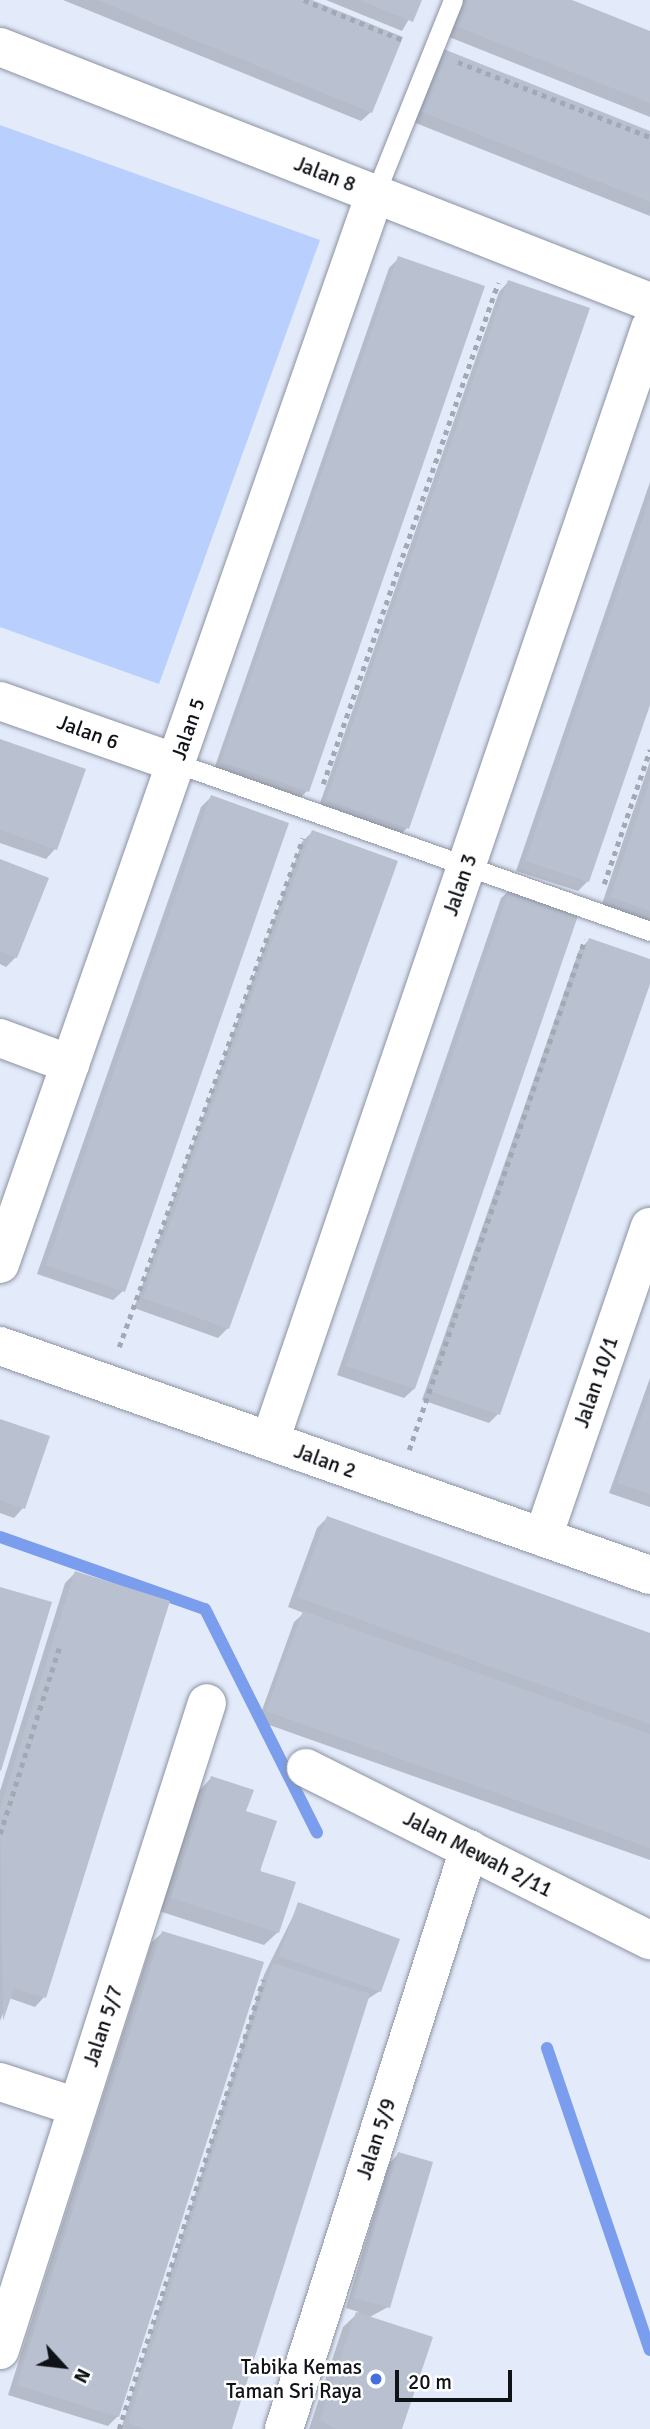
<!DOCTYPE html>
<style>
body{margin:0}
#map{position:relative;width:650px;height:2429px;overflow:hidden;background:#e3eafa;font-family:Signika,sans-serif}
div>[style]{position:absolute}
[style*='--x']{left:calc(var(--x)*1px);top:calc(var(--y)*1px);width:calc(var(--w)*1px);rotate:calc(var(--a)*1deg)}
.green>*{inset:0;background:#b9cffd}
.shadow>*{inset:0;background:#0003}
.stream>*{height:12px;margin:-6px;padding:0 6px;transform-origin:6px;border-radius:6px;background:#7a9ded}
.building>*{inset:0;background:#b9c1d0}
.path>*{height:4.5px;margin-top:-2.25px;transform-origin:0;background:repeating-linear-gradient(90deg,#a3a8b5 0 5px,transparent 0 10px)}
.roads{filter:drop-shadow(0 0 2px #8b92a1) drop-shadow(0 0 2px #8b92a1)}
.lane>*{height:19px;margin:-9.5px;padding:0 9.5px;transform-origin:9.5px;border-radius:9.5px;background:#fff}
.street>*{height:38px;margin:-19px;padding:0 19px;transform-origin:19px;border-radius:19px;background:#fff}
.dots>*{width:19px;height:19px;translate:-50% -50%;box-sizing:border-box;border:4px solid #fff;border-radius:50%}
span{translate:-50% -50%;white-space:nowrap;text-align:center;line-height:1.15;-webkit-text-stroke:5px #fff;paint-order:stroke}
.street-label{font-size:21px;color:#0f1217}
.poi-label{font-size:21px;color:#0f1217}
.right{translate:-100% -50%;text-align:right}
.north{position:absolute;left:28px;top:2331px;width:70px;height:70px;-webkit-text-stroke:5px #fff;paint-order:stroke;rotate:117deg;font-size:19px;font-weight:700;line-height:28px;text-align:center;color:#0f1217}
.north::after{content:'';display:block;margin:auto;width:24px;height:32px;background:#0f1217;clip-path:polygon(50% 0,100% 100%,50% 72%,0 100%)}
.scale{position:absolute;left:395px;top:2370px;width:117px;height:32px;box-sizing:border-box;border:4px solid #0f1217;border-top:0;padding-left:9px;font-size:21px;line-height:24px;white-space:nowrap;color:#0f1217;-webkit-text-stroke:5px #fff;paint-order:stroke}
</style>
<div id="map">
<div class="green">
<i style="clip-path:polygon(0 125px,320px 240px,159px 684px,0 627px)"></i>
</div>
<div class="shadow">
<i style="clip-path:polygon(63px 0,308px 0,371px 112px,361px 121px)"></i>
<i style="clip-path:polygon(326px 0,420px 0,402px 31px)"></i>
<i style="clip-path:polygon(458px 0,567px 0,650px 33px,650px 117px,444px 35px)"></i>
<i style="clip-path:polygon(432px 59px,650px 133px,650px 216px,408px 120px)"></i>
<i style="clip-path:polygon(399px 258px,307px 791px,297px 801px,213px 772px,389px 268px)"></i>
<i style="clip-path:polygon(508px 282px,407px 828px,398px 837px,318px 809px,499px 292px)"></i>
<i style="clip-path:polygon(650px 482px,650px 700px,587px 882px,578px 891px,516px 871px)"></i>
<i style="clip-path:polygon(0 740px,55px 849px,46px 859px,0 843px)"></i>
<i style="clip-path:polygon(650px 761px,650px 923px,601px 907px)"></i>
<i style="clip-path:polygon(211px 797px,123px 1291px,113px 1300px,37px 1274px,201px 807px)"></i>
<i style="clip-path:polygon(312px 832px,228px 1328px,218px 1338px,134px 1308px,302px 842px)"></i>
<i style="clip-path:polygon(0 861px,16px 957px,6px 967px,0 964px)"></i>
<i style="clip-path:polygon(511px 889px,414px 1389px,404px 1398px,337px 1375px,501px 898px)"></i>
<i style="clip-path:polygon(589px 940px,650px 961px,650px 980px,498px 1414px,489px 1423px,422px 1400px,579px 950px)"></i>
<i style="clip-path:polygon(650px 1378px,650px 1507px,609px 1493px)"></i>
<i style="clip-path:polygon(0 1421px,23px 1508px,14px 1518px,0 1513px)"></i>
<i style="clip-path:polygon(327px 1518px,650px 1635px,650px 1860px,258px 1721px,294px 1622px,304px 1613px,288px 1607px,317px 1528px)"></i>
<i style="clip-path:polygon(75px 1573px,44px 1997px,35px 2007px,9px 1998px,0 2021px,0 1791px,65px 1583px)"></i>
<i style="clip-path:polygon(211px 1778px,244px 1812px,278px 1932px,264px 1945px,159px 1911px,198px 1792px)"></i>
<i style="clip-path:polygon(299px 1904px,380px 1991px,366px 2000px,230px 2429px,121px 2429px,264px 1975px)"></i>
<i style="clip-path:polygon(162px 1933px,118px 2416px,108px 2426px,8px 2395px,152px 1942px)"></i>
<i style="clip-path:polygon(398px 2154px,388px 2307px,368px 2318px,400px 2429px,309px 2429px,343px 2327px,359px 2312px,346px 2308px,389px 2164px)"></i>
</div>
<div class="stream">
<i style="--x:0;--y:1537;--w:217;--a:19.4"></i>
<i style="--x:205;--y:1609;--w:250;--a:63.4"></i>
<i style="--x:547;--y:2048;--w:319;--a:71.2"></i>
</div>
<div class="building">
<i style="clip-path:polygon(97px 0,312px 0,403px 37px,372px 113px)"></i>
<i style="clip-path:polygon(359px 0,422px 0,413px 22px)"></i>
<i style="clip-path:polygon(463px 0,572px 0,650px 31px,650px 103px,453px 25px)"></i>
<i style="clip-path:polygon(441px 48px,650px 131px,650px 202px,417px 110px)"></i>
<i style="clip-path:polygon(398px 256px,485px 286px,309px 792px,221px 762px)"></i>
<i style="clip-path:polygon(508px 280px,590px 308px,409px 829px,326px 800px)"></i>
<i style="clip-path:polygon(650px 498px,650px 705px,589px 882px,525px 861px)"></i>
<i style="clip-path:polygon(0 739px,86px 769px,57px 850px,0 830px)"></i>
<i style="clip-path:polygon(650px 780px,650px 911px,610px 897px)"></i>
<i style="clip-path:polygon(211px 795px,289px 823px,125px 1292px,46px 1265px)"></i>
<i style="clip-path:polygon(312px 830px,398px 861px,229px 1329px,143px 1298px)"></i>
<i style="clip-path:polygon(0 859px,49px 878px,17px 958px,0 951px)"></i>
<i style="clip-path:polygon(510px 887px,580px 910px,415px 1389px,346px 1366px)"></i>
<i style="clip-path:polygon(589px 938px,650px 959px,650px 984px,500px 1415px,430px 1391px)"></i>
<i style="clip-path:polygon(650px 1393px,650px 1494px,617px 1483px)"></i>
<i style="clip-path:polygon(0 1419px,50px 1436px,25px 1509px,0 1500px)"></i>
<i style="clip-path:polygon(327px 1516px,650px 1633px,650px 1724px,297px 1597px)"></i>
<i style="clip-path:polygon(75px 1571px,170px 1601px,46px 1998px,14px 1988px,3px 2021px,0 1809px)"></i>
<i style="clip-path:polygon(0 1587px,52px 1602px,1px 1771px,0 1770px)"></i>
<i style="clip-path:polygon(303px 1611px,650px 1734px,650px 1848px,266px 1711px)"></i>
<i style="clip-path:polygon(211px 1776px,254px 1790px,246px 1811px,277px 1821px,260px 1871px,296px 1882px,279px 1933px,171px 1898px)"></i>
<i style="clip-path:polygon(298px 1902px,400px 1939px,381px 1992px,279px 1956px)"></i>
<i style="clip-path:polygon(162px 1931px,264px 1962px,119px 2417px,17px 2385px)"></i>
<i style="clip-path:polygon(273px 1963px,370px 1994px,232px 2429px,146px 2429px,128px 2423px)"></i>
<i style="clip-path:polygon(398px 2152px,433px 2162px,390px 2308px,354px 2298px)"></i>
<i style="clip-path:polygon(356px 2312px,433px 2337px,402px 2429px,336px 2429px,320px 2420px)"></i>
</div>
<div class="path">
<i style="--x:304;--y:0;--w:109;--a:22.1"></i>
<i style="--x:458;--y:62;--w:206;--a:21.3"></i>
<i style="--x:323;--y:784;--w:531;--a:-70.75"></i>
<i style="--x:604;--y:884;--w:142;--a:-71.1"></i>
<i style="--x:119;--y:1347;--w:541;--a:-70.13"></i>
<i style="--x:409;--y:1450;--w:540;--a:-71"></i>
<i style="--x:0;--y:1834;--w:195;--a:-72.4"></i>
<i style="--x:119;--y:2429;--w:472;--a:-72.2"></i>
</div>
<div class="roads">
<div class="lane">
<i style="--x:375;--y:194;--w:209;--a:-68.1"></i>
<i style="--x:176;--y:763;--w:503;--a:19.52"></i>
</div>
<div class="street">
<i style="--x:0;--y:47;--w:698;--a:21.42"></i>
<i style="--x:0;--y:701;--w:187;--a:19.4"></i>
<i style="--x:0;--y:1038;--w:75;--a:20.4"></i>
<i style="--x:0;--y:1264;--w:1134;--a:-70.69"></i>
<i style="--x:0;--y:1346;--w:689;--a:19.41"></i>
<i style="--x:270;--y:1441;--w:1176;--a:-71.15"></i>
<i style="--x:543;--y:1537;--w:328;--a:-71"></i>
<i style="--x:306;--y:1768;--w:385;--a:26.6"></i>
<i style="--x:0;--y:2082;--w:81;--a:18"></i>
<i style="--x:0;--y:2350;--w:679;--a:-72.26"></i>
<i style="--x:284;--y:2429;--w:609;--a:-72.31"></i>
</div>
</div>
<div class="dots">
<i style="left:376px;top:2379px;background:#456fe1"></i>
</div>
<div class="street-label">
<span style="left:325px;top:174px;rotate:21deg">Jalan 8</span>
<span style="left:188px;top:729px;rotate:-71deg">Jalan 5</span>
<span style="left:88px;top:732px;rotate:20deg">Jalan 6</span>
<span style="left:460px;top:885px;rotate:-71deg">Jalan 3</span>
<span style="left:596px;top:1382px;rotate:-71deg">Jalan 10/1</span>
<span style="left:325px;top:1461px;rotate:20deg">Jalan 2</span>
<span style="left:478px;top:1854px;rotate:27deg">Jalan Mewah 2/11</span>
<span style="left:103px;top:2026px;rotate:-72deg">Jalan 5/7</span>
<span style="left:376px;top:2139px;rotate:-72deg">Jalan 5/9</span>
</div>
<div class="poi-label">
<span class="right" style="left:362px;top:2379px">Tabika Kemas<br>Taman Sri Raya</span>
</div>
<div class="north">N</div>
<div class="scale">20 m</div>
</div>
